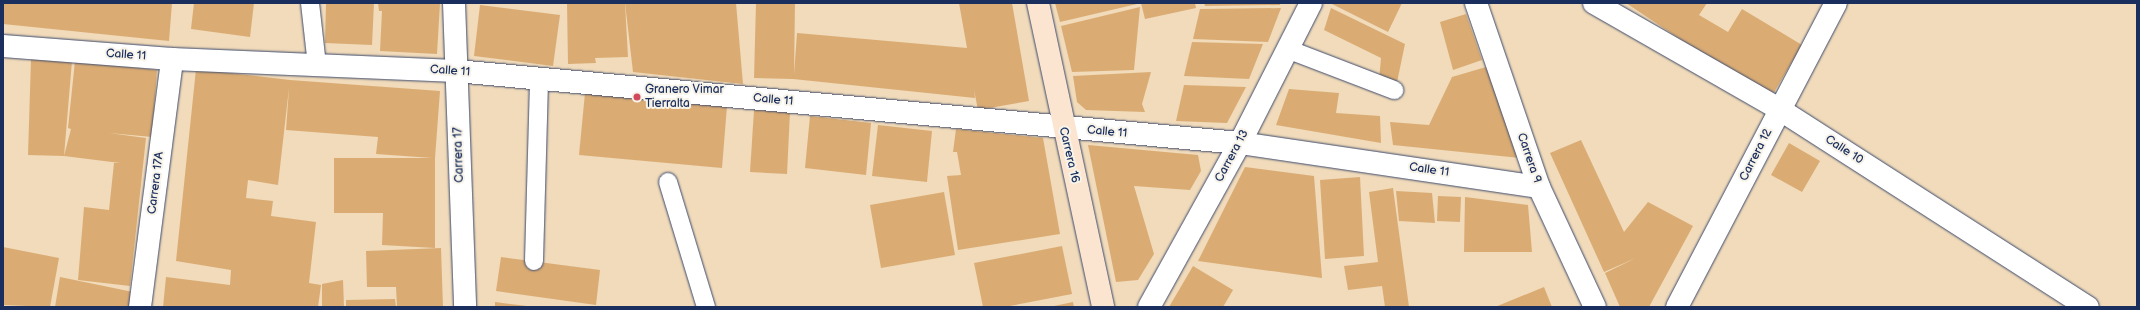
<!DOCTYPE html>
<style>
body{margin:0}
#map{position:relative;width:2140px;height:310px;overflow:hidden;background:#f1dbba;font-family:"Balsamiq Sans",sans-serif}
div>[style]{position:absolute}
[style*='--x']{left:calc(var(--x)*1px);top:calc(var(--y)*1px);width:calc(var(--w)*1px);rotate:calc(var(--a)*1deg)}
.building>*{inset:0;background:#daac74}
.roads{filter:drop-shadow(0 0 1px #3b496c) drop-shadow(0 0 1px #3b496c)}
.service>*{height:18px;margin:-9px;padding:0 9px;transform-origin:9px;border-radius:9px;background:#fff}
.minor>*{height:22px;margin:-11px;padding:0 11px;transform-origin:11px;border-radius:11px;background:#fff}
.secondary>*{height:22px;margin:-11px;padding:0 11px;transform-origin:11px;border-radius:11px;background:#fce5d0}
.dots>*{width:11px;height:11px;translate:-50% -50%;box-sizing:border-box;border:2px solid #f7f3e8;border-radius:50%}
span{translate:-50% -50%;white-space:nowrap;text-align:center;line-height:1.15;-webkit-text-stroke:4px #f7f3e8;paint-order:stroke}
.street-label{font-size:12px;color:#1b2f5e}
.poi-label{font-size:12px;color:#1b2f5e}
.left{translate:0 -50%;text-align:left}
.frame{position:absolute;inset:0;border:4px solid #1b2f5e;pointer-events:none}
</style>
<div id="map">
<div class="building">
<i style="clip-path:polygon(3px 3px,172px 3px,169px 41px,3px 24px)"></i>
<i style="clip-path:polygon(194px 3px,254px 3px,250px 37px,191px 29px)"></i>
<i style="clip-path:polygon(326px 3px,374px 3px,372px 45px,325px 43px)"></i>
<i style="clip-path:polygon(378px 3px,440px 3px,437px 54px,380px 51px,382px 11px,379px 11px)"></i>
<i style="clip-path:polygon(567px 3px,625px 3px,628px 57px,595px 58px,596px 63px,568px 64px)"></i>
<i style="clip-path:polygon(625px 3px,736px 3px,743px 84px,633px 72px)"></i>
<i style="clip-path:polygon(756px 3px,795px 3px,794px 75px,797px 33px,967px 48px,959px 3px,1012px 3px,1029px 101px,978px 110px,974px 90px,975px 98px,793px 79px,754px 78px)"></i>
<i style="clip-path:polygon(1055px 3px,1137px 3px,1137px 4px,1060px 22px)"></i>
<i style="clip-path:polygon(1141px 3px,1195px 3px,1196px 8px,1145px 19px)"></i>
<i style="clip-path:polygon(1204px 3px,1280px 3px,1280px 5px,1205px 6px)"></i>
<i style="clip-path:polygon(1330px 3px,1402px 3px,1388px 32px)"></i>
<i style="clip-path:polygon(1626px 3px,1707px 3px,1699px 15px,1728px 32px,1742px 9px,1802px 45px,1773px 94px,1683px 41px)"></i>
<i style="clip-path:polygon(480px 5px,560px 15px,553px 66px,474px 56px)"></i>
<i style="clip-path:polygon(1140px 7px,1134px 70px,1072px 72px,1061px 26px)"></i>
<i style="clip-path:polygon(1281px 8px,1268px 42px,1193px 39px,1200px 9px)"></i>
<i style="clip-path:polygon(1331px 8px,1405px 44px,1396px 87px,1379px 80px,1381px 58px,1324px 30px)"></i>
<i style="clip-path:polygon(1466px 14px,1482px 60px,1453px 70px,1440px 22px)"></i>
<i style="clip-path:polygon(1192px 42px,1263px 44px,1249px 79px,1184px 76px)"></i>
<i style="clip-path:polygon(31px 59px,72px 61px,64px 156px,71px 129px,68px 128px,75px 61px,157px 70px,152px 137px,109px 133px,146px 138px,130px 286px,78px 280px,84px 207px,109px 210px,114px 163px,120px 163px,64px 156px,28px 155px)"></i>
<i style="clip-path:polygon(1486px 67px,1520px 158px,1393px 145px,1390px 122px,1429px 125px,1452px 77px)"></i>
<i style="clip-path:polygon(196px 69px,290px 80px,440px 91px,435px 158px,435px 248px,382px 245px,383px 213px,334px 213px,334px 158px,432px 158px,376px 154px,378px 137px,286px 130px,289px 88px,278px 185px,248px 180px,246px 198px,273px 201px,271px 216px,316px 222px,309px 283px,321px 285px,318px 307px,163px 307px,166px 277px,230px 285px,231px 270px,176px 261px)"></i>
<i style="clip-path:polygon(1151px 72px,1142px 104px,1145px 112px,1086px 110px,1077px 102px,1073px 76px)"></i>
<i style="clip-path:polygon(1184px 85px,1246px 87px,1227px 123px,1176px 121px)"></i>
<i style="clip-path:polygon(1289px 89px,1339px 93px,1336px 113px,1380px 116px,1381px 143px,1276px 125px)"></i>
<i style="clip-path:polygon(585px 93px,727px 106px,722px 168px,579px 155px)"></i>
<i style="clip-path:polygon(754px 110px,790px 112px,787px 174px,750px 172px)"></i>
<i style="clip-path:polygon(810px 116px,871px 123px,866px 175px,805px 168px)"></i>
<i style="clip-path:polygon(878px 125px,932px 131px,927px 182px,872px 176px)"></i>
<i style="clip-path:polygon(956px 129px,1043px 138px,1060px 234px,958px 250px,947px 176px,961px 175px,957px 152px,953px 152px)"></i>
<i style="clip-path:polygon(1581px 140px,1624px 232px,1648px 202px,1693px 226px,1649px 307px,1620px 307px,1605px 273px,1636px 258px,1604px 272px,1550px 153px)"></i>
<i style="clip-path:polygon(1789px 143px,1820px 161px,1802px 192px,1771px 175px)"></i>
<i style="clip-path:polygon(1088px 145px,1198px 155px,1201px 171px,1190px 190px,1134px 186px,1154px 254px,1138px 280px,1116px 282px)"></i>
<i style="clip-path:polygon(1245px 167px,1314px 176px,1322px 278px,1198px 261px)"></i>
<i style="clip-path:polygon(1360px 177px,1364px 256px,1325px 259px,1320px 180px)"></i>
<i style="clip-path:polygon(1393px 188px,1409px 307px,1385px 307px,1382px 286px,1348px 290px,1344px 266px,1378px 262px,1369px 192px)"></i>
<i style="clip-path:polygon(1396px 191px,1432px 193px,1435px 223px,1399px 221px)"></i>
<i style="clip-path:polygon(944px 192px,955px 255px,881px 268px,870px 205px)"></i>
<i style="clip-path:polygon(1438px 196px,1461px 197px,1460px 222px,1437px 221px)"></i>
<i style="clip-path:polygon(1465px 197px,1528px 205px,1532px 252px,1464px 252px)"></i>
<i style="clip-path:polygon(1062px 246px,1072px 294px,1005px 307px,983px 307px,974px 263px)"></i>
<i style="clip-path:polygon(3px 247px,59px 258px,50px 307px,3px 305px)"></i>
<i style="clip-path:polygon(441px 248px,443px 307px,397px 307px,396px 287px,367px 287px,366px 251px)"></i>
<i style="clip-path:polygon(501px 257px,600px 270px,596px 305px,496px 291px)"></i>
<i style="clip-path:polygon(1193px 266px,1233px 290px,1223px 307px,1169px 307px)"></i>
<i style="clip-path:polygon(60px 277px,133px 292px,130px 307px,55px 307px)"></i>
<i style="clip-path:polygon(343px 280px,344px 307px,322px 307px,322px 284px)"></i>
<i style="clip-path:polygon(1544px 287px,1552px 307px,1495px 307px)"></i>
<i style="clip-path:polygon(395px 299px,396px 307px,346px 307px,346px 300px)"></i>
<i style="clip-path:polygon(495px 302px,527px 306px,527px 307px,495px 307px)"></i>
<i style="clip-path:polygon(1073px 302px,1074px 307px,1054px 307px,1054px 306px)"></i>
</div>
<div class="roads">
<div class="service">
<i style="--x:310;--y:3;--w:62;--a:83.6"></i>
<i style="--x:1287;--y:49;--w:115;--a:21"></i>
<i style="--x:668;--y:182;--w:131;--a:73.1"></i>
<i style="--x:534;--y:261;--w:183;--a:-88.4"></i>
</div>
<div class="minor">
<i style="--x:454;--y:3;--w:304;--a:87.9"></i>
<i style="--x:1476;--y:3;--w:194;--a:71.1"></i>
<i style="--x:1539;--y:187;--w:132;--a:65"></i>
<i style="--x:1594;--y:3;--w:213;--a:29.8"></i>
<i style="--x:1779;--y:109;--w:367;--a:32.7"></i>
<i style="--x:3;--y:46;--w:169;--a:4.4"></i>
<i style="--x:172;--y:59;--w:284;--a:2.4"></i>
<i style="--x:456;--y:71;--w:787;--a:5.25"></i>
<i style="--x:1240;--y:143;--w:302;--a:8.4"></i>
<i style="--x:140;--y:307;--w:250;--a:-82.6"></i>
<i style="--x:1149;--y:307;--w:188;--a:-61"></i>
<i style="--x:1240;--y:143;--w:157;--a:-63.1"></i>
<i style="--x:1677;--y:307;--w:343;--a:-62.4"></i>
</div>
<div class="secondary">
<i style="--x:1038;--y:3;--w:311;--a:77.9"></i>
</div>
</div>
<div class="dots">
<i style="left:637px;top:97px;background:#d1495b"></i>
</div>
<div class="street-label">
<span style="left:126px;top:55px;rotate:4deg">Calle 11</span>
<span style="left:450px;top:71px;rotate:4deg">Calle 11</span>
<span style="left:773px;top:100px;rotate:5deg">Calle 11</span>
<span style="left:1107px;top:132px;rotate:5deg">Calle 11</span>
<span style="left:1844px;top:150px;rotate:33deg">Calle 10</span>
<span style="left:459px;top:155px;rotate:-92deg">Carrera 17</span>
<span style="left:1069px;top:155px;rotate:77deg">Carrera 16</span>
<span style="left:1756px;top:155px;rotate:-63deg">Carrera 12</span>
<span style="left:1232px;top:156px;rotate:-62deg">Carrera 13</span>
<span style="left:1529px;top:158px;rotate:71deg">Carrera 9</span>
<span style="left:1429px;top:170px;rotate:8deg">Calle 11</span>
<span style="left:156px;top:183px;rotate:-83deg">Carrera 17A</span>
</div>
<div class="poi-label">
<span class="left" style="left:645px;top:97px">Granero Vimar<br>Tierralta</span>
</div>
<div class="frame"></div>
</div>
